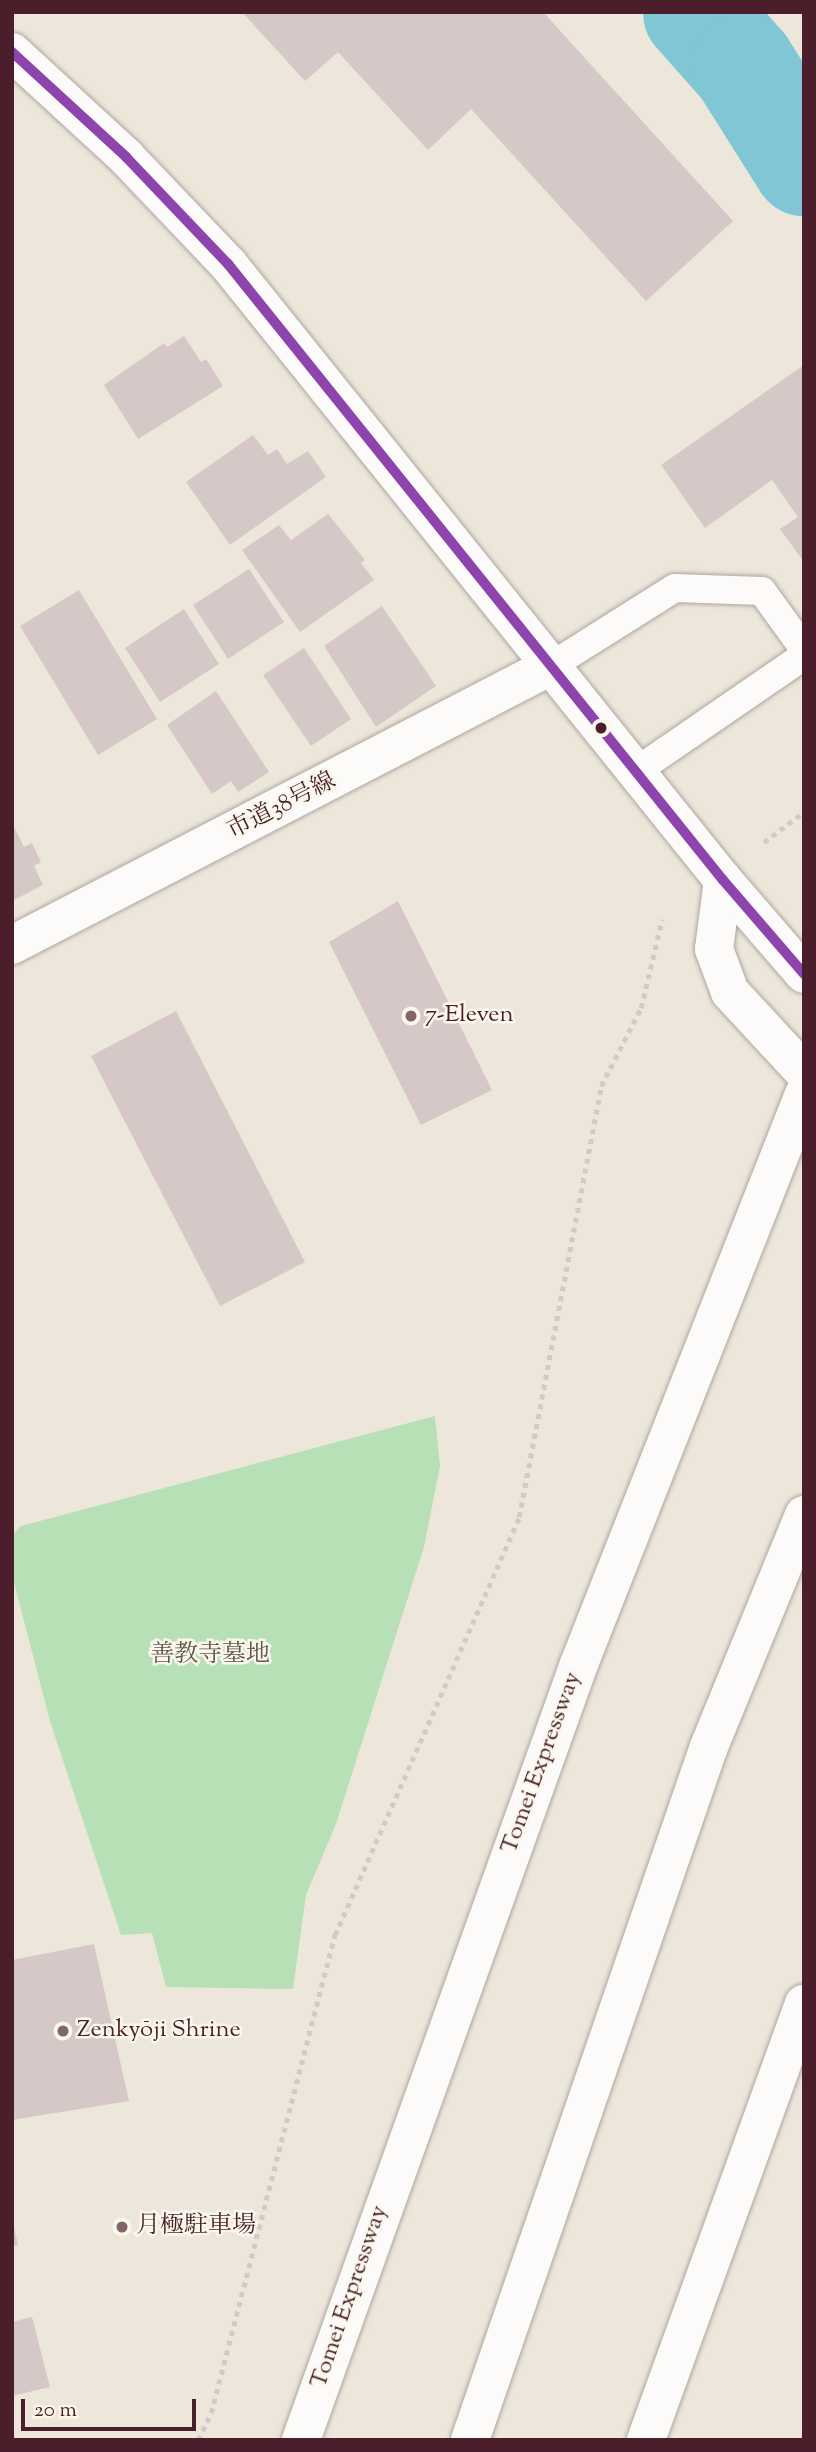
<!DOCTYPE html>
<meta charset="utf-8">
<style>
body{margin:0}
#map{position:relative;width:816px;height:2452px;overflow:hidden;background:#ede7db;font-family:"Sorts Mill Goudy","Noto Serif JP",serif}
div>[style]{position:absolute}
[style*='--x']{left:calc(var(--x)*1px);top:calc(var(--y)*1px);width:calc(var(--w)*1px);rotate:calc(var(--a)*1deg)}
.green>*{inset:0;background:#b7e0b7}
.stream>*{height:18px;margin:-9px;padding:0 9px;transform-origin:9px;border-radius:9px;background:#80c6d4}
.river>*{height:105px;margin:-52.5px;padding:0 52.5px;transform-origin:52.5px;border-radius:52.5px;background:#80c6d4}
.building>*{inset:0;background:#d5c8c7}
.path>*{height:4.5px;margin-top:-2.25px;transform-origin:0;background:repeating-linear-gradient(90deg,#d0cbc9 0 5px,transparent 0 10px)}
.roads{filter:drop-shadow(0 0 2px #afa6a0) drop-shadow(0 0 2px #afa6a0)}
.lane>*{height:28px;margin:-14px;padding:0 14px;transform-origin:14px;border-radius:14px;background:#fcfbfa}
.street>*{height:38px;margin:-19px;padding:0 19px;transform-origin:19px;border-radius:19px;background:#fcfbfa}
.secondary>*{height:38px;margin:-19px;padding:0 19px;transform-origin:19px;border-radius:19px;background:#fcfbfa}
.highway>*{height:38px;margin:-19px;padding:0 19px;transform-origin:19px;border-radius:19px;background:#fcfbfa}
.bus-1>*{height:10px;margin:-5px;padding:0 5px;transform-origin:5px;border-radius:5px;background:#8e44ad}
.dots>*{width:19px;height:19px;translate:-50% -50%;box-sizing:border-box;border:4px solid #fbf7ec;border-radius:50%}
span{translate:-50% -50%;white-space:nowrap;text-align:center;line-height:1.15;-webkit-text-stroke:5px #fbf7ec;paint-order:stroke}
.street-label{font-size:24px;color:#4a1f2b}
.poi-label{font-size:24px;color:#4a1f2b}
.left{translate:0 -50%;text-align:left}
.park-label{font-size:24px;color:#5e574c}
.frame{position:absolute;inset:0;border:14px solid #4a1f2b;pointer-events:none}
.scale{position:absolute;left:21px;top:2399px;width:175px;height:32px;box-sizing:border-box;border:4px solid #4a1f2b;border-top:0;padding-left:9px;font-size:21px;line-height:24px;white-space:nowrap;color:#4a1f2b;-webkit-text-stroke:5px #fbf7ec;paint-order:stroke}
</style>
<div id="map">
<div class="green">
<i style="clip-path:polygon(435px 1416px,440px 1466px,424px 1547px,336px 1824px,306px 1895px,293px 1989px,166px 1987px,152px 1933px,121px 1935px,50px 1721px,12px 1575px,12px 1535px,21px 1526px)"></i>
</div>
<div class="stream">
<i style="--x:743;--y:66;--w:65;--a:20.7"></i>
</div>
<div class="river">
<i style="--x:695;--y:12;--w:72;--a:48.4"></i>
<i style="--x:743;--y:66;--w:115;--a:57.8"></i>
</div>
<div class="building">
<i style="clip-path:polygon(242px 12px,543px 12px,733px 221px,646px 301px,471px 109px,428px 150px,338px 52px,305px 81px)"></i>
<i style="clip-path:polygon(184px 336px,201px 362px,206px 359px,223px 386px,138px 439px,104px 385px,164px 343px,167px 347px)"></i>
<i style="clip-path:polygon(804px 365px,804px 562px,780px 529px,798px 517px,772px 480px,705px 528px,661px 465px)"></i>
<i style="clip-path:polygon(253px 435px,268px 455px,277px 449px,287px 464px,308px 451px,326px 477px,230px 545px,186px 482px)"></i>
<i style="clip-path:polygon(328px 514px,365px 560px,361px 563px,374px 580px,300px 632px,242px 550px,279px 525px,291px 540px)"></i>
<i style="clip-path:polygon(249px 569px,284px 622px,228px 659px,193px 605px)"></i>
<i style="clip-path:polygon(79px 590px,157px 719px,98px 755px,20px 626px)"></i>
<i style="clip-path:polygon(382px 606px,436px 686px,376px 727px,324px 646px)"></i>
<i style="clip-path:polygon(184px 609px,219px 664px,160px 702px,125px 648px)"></i>
<i style="clip-path:polygon(304px 648px,351px 719px,311px 746px,263px 675px)"></i>
<i style="clip-path:polygon(216px 691px,269px 772px,238px 792px,231px 781px,212px 794px,167px 725px)"></i>
<i style="clip-path:polygon(12px 823px,24px 847px,32px 843px,41px 862px,34px 866px,43px 885px,12px 901px)"></i>
<i style="clip-path:polygon(398px 901px,492px 1090px,421px 1125px,329px 942px)"></i>
<i style="clip-path:polygon(176px 1011px,305px 1262px,220px 1306px,91px 1056px)"></i>
<i style="clip-path:polygon(94px 1944px,129px 2101px,12px 2120px,12px 1960px)"></i>
<i style="clip-path:polygon(12px 2218px,18px 2245px,12px 2246px)"></i>
<i style="clip-path:polygon(32px 2317px,50px 2387px,12px 2396px,12px 2322px)"></i>
</div>
<div class="path">
<i style="--x:764;--y:842;--w:50;--a:-36.9"></i>
<i style="--x:198;--y:2440;--w:30;--a:-64"></i>
<i style="--x:211;--y:2413;--w:494;--a:-75.5"></i>
<i style="--x:335;--y:1935;--w:457;--a:-66.2"></i>
<i style="--x:519;--y:1517;--w:439;--a:-79.2"></i>
<i style="--x:601;--y:1086;--w:88;--a:-62.9"></i>
<i style="--x:641;--y:1008;--w:91;--a:-76.7"></i>
</div>
<div class="roads">
<div class="lane">
<i style="--x:551;--y:666;--w:146;--a:-32.2"></i>
<i style="--x:675;--y:588;--w:87;--a:2"></i>
<i style="--x:762;--y:591;--w:72;--a:54.1"></i>
<i style="--x:635;--y:772;--w:205;--a:-34.5"></i>
</div>
<div class="street">
<i style="--x:723;--y:880;--w:70;--a:97.4"></i>
<i style="--x:714;--y:949;--w:46;--a:69.6"></i>
<i style="--x:730;--y:992;--w:109;--a:47.2"></i>
<i style="--x:646;--y:2440;--w:464;--a:-70.1"></i>
</div>
<div class="secondary">
<i style="--x:12;--y:52;--w:155;--a:42.6"></i>
<i style="--x:126;--y:157;--w:148;--a:46.4"></i>
<i style="--x:228;--y:264;--w:790;--a:51.22"></i>
<i style="--x:723;--y:880;--w:124;--a:49.2"></i>
<i style="--x:12;--y:945;--w:607;--a:-27.37"></i>
</div>
<div class="highway">
<i style="--x:301;--y:2440;--w:824;--a:-70.29"></i>
<i style="--x:579;--y:1664;--w:613;--a:-68.46"></i>
<i style="--x:470;--y:2440;--w:731;--a:-70.99"></i>
<i style="--x:708;--y:1749;--w:253;--a:-67.7"></i>
</div>
</div>
<div class="bus-1">
<i style="--x:12;--y:52;--w:155;--a:42.6"></i>
<i style="--x:126;--y:157;--w:148;--a:46.4"></i>
<i style="--x:228;--y:264;--w:790;--a:51.22"></i>
<i style="--x:723;--y:880;--w:124;--a:49.2"></i>
</div>
<div class="dots">
<i style="left:601px;top:728px;background:#4a1f2b"></i>
<i style="left:411px;top:1016px;background:#836569"></i>
<i style="left:63px;top:2031px;background:#836569"></i>
<i style="left:122px;top:2227px;background:#836569"></i>
</div>
<div class="street-label">
<span style="left:282px;top:807px;rotate:-27deg">市道38号線</span>
<span style="left:542px;top:1763px;rotate:-70deg">Tomei Expressway</span>
<span style="left:350px;top:2297px;rotate:-71deg">Tomei Expressway</span>
</div>
<div class="poi-label">
<span class="left" style="left:425px;top:1016px">7-Eleven</span>
<span class="left" style="left:77px;top:2031px">Zenkyōji Shrine</span>
<span class="left" style="left:136px;top:2227px">月極駐車場</span>
</div>
<div class="park-label">
<span style="left:210px;top:1656px">善教寺墓地</span>
</div>
<div class="frame"></div>
<div class="scale">20 m</div>
</div>
